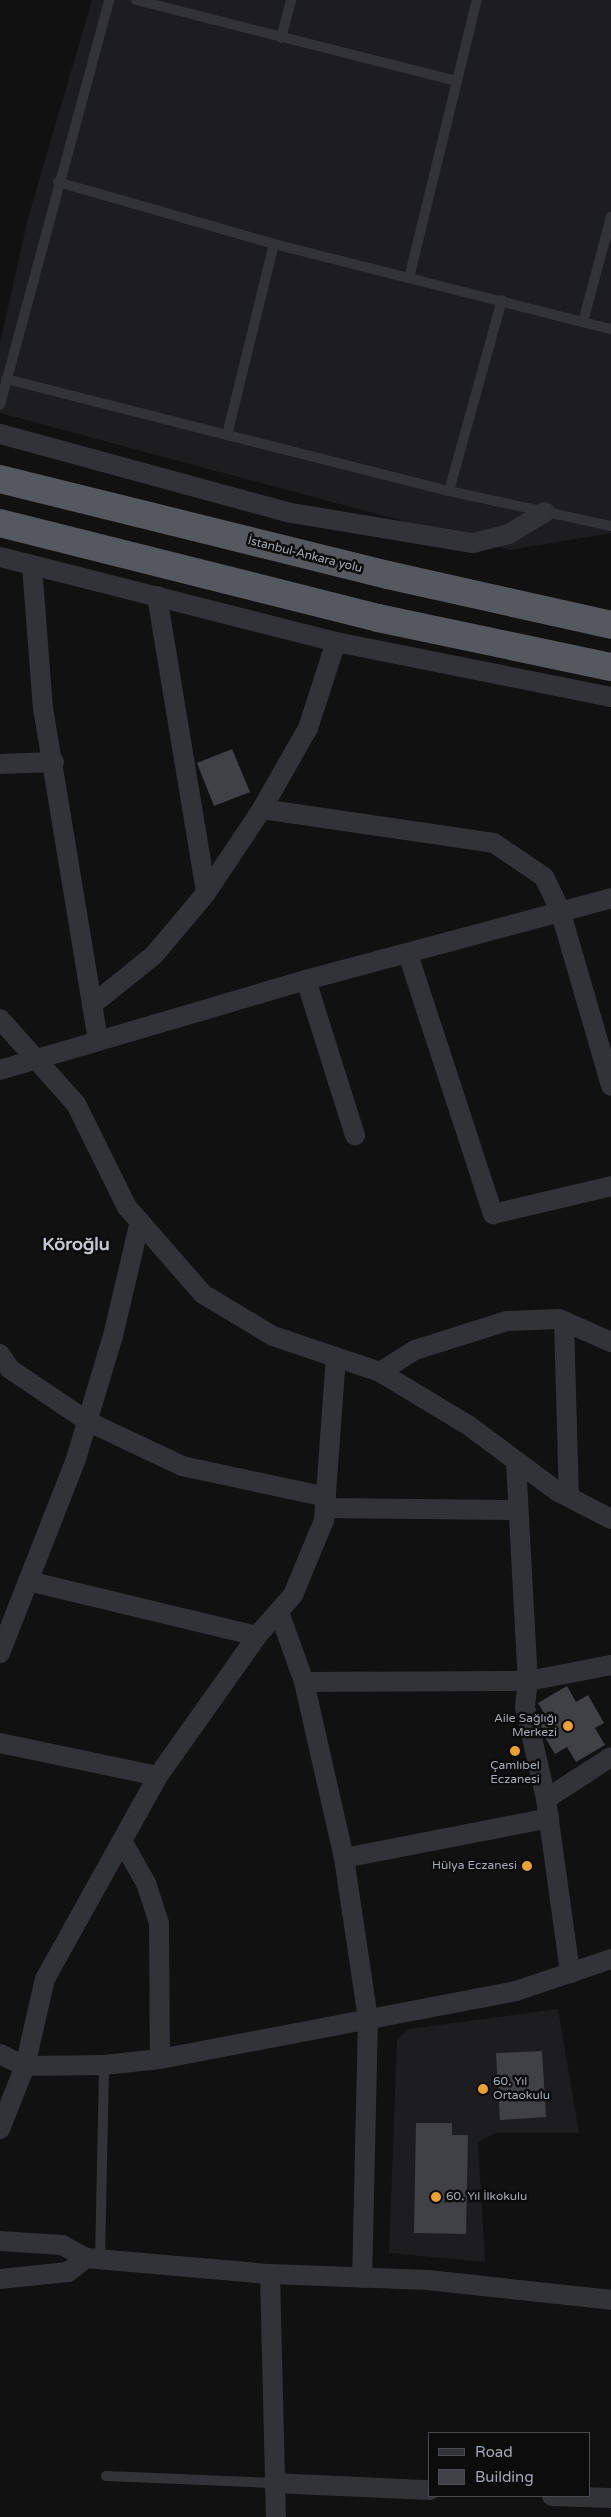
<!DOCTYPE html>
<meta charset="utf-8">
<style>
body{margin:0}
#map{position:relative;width:611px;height:2517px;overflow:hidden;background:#111112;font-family:"Varela Round",sans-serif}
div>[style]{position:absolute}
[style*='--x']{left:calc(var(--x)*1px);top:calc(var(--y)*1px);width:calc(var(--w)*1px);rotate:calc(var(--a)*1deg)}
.built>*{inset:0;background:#1d1d1f}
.building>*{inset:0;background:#404145}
.service>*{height:10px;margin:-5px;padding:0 5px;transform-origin:5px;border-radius:5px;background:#323337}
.minor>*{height:20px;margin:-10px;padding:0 10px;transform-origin:10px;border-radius:10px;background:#323337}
.trunk>*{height:28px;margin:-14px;padding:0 14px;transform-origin:14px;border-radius:14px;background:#56585f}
.dots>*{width:14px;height:14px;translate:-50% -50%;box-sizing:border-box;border:2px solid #0c0c0d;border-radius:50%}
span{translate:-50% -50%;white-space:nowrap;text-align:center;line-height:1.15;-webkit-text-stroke:5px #0c0c0d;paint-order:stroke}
.street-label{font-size:12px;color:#a2a8b3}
.poi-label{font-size:12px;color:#a2a8b3}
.right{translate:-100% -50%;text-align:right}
.left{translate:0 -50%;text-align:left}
.district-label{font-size:18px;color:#c3c7cf;font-weight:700}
.legend{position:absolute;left:428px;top:2432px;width:162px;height:65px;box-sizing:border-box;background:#0c0c0d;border:1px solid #484a4f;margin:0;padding:6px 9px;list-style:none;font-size:15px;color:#a2a8b3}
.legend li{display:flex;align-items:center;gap:10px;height:25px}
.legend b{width:25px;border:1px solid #484a4f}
</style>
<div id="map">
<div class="built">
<i style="clip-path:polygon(92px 0,611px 0,611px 533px,511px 550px,0 413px,0 343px,28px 218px)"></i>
<i style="clip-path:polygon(558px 2009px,579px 2133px,496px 2133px,478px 2142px,485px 2262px,389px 2253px,397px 2040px,408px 2029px)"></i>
</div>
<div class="building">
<i style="clip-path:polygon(232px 749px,250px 792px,214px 806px,197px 763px)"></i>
<i style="clip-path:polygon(567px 1686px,576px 1702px,588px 1695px,604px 1723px,595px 1728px,605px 1745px,576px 1762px,567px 1747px,555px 1754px,543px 1734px,540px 1721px,547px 1718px,538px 1703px)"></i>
<i style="clip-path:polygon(542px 2051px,546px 2117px,500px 2120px,496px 2053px)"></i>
<i style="clip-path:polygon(416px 2123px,452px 2123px,452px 2135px,468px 2135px,466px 2234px,414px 2233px)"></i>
</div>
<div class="service">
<i style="--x:136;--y:0;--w:331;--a:14.2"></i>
<i style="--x:281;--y:38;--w:39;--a:-75"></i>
<i style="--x:58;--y:182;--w:225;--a:16"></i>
<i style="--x:274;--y:244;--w:348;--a:14.2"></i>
<i style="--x:409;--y:278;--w:286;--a:-76.3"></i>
<i style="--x:583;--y:322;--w:109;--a:-75.1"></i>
<i style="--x:6;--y:379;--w:457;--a:14.2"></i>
<i style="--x:449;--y:491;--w:166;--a:12.2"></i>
<i style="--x:0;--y:405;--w:419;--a:-74.9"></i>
<i style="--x:227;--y:435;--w:197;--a:-76.2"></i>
<i style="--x:449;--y:491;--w:198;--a:-74.5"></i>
<i style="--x:100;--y:2259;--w:194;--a:-88.8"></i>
<i style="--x:106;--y:2476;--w:167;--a:2.4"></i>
</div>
<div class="minor">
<i style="--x:0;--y:434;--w:302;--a:15.2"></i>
<i style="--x:291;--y:513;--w:184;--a:9.4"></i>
<i style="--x:473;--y:543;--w:37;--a:-14"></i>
<i style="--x:509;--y:534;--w:42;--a:-31.4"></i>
<i style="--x:0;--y:557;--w:347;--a:14.2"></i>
<i style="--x:336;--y:642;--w:280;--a:11.3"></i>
<i style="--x:32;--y:566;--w:142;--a:85.6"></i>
<i style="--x:43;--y:708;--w:336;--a:80.6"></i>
<i style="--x:157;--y:596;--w:301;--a:80.6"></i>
<i style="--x:0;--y:764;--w:54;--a:-2.1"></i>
<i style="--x:262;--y:809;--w:234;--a:8.3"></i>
<i style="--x:494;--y:843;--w:60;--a:34.2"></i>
<i style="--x:544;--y:877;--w:37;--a:64"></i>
<i style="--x:560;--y:910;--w:183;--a:73.8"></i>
<i style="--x:408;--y:954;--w:274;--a:71.9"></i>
<i style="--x:493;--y:1214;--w:121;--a:-13.3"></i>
<i style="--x:306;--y:980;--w:163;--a:72.5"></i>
<i style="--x:92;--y:1005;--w:80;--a:-38.9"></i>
<i style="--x:154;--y:955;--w:81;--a:-50"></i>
<i style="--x:206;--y:893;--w:101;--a:-56.3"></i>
<i style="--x:262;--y:809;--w:93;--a:-60.4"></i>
<i style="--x:308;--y:728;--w:90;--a:-72"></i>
<i style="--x:0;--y:1019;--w:114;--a:48.2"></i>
<i style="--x:76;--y:1104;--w:115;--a:63.7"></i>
<i style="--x:127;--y:1207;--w:116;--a:48.9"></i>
<i style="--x:203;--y:1294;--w:82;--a:31"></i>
<i style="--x:273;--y:1336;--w:113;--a:18.6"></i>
<i style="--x:380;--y:1372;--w:103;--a:31.1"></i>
<i style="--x:468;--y:1425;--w:111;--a:36.6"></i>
<i style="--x:557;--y:1491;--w:61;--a:27.4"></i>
<i style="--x:0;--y:1070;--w:319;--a:-16.4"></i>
<i style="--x:306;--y:980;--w:316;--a:-15"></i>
<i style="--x:564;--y:1321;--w:176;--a:88.4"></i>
<i style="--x:0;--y:1354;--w:18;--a:56"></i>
<i style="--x:10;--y:1369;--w:93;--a:34"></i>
<i style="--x:87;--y:1421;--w:105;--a:25.3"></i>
<i style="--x:182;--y:1466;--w:147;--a:12.1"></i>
<i style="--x:380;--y:1372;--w:41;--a:-32.2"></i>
<i style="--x:415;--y:1350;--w:96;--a:-17.5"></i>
<i style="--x:507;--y:1321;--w:52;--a:-2.2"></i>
<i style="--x:559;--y:1319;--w:57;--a:23.9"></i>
<i style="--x:516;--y:1462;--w:219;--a:86.9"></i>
<i style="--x:528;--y:1681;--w:85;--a:-10.9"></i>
<i style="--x:325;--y:1508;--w:193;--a:0.6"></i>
<i style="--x:28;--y:1581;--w:236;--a:13.5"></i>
<i style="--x:279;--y:1612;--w:74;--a:70.3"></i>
<i style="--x:304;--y:1682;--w:180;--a:77.2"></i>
<i style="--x:344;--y:1858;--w:162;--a:81.5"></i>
<i style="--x:368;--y:2018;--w:260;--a:91.3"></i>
<i style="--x:0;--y:1653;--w:208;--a:-68.6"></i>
<i style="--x:76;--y:1459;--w:128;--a:-73.3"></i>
<i style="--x:113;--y:1336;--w:118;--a:-76.8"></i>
<i style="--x:304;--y:1682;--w:224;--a:-0.3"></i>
<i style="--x:528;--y:1681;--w:26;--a:97"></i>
<i style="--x:525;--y:1707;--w:94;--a:77.1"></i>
<i style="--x:546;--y:1799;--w:176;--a:82.1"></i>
<i style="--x:0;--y:1743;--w:161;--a:11.8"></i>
<i style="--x:546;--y:1799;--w:77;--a:-32.9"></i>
<i style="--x:122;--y:1841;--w:48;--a:60.3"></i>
<i style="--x:146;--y:1883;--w:42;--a:72"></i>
<i style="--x:159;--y:1923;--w:136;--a:89.6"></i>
<i style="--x:344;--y:1858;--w:209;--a:-11"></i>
<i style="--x:0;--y:2054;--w:28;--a:26"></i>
<i style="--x:25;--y:2066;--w:79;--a:-0.7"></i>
<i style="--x:104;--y:2065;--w:56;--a:-6.1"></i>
<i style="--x:160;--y:2059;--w:362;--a:-10.8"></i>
<i style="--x:516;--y:1991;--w:100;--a:-18.6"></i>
<i style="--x:0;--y:2129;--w:68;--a:-68.4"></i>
<i style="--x:25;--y:2066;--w:89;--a:-77.1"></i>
<i style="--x:45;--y:1979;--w:232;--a:-60.9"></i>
<i style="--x:158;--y:1776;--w:171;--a:-54.7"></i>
<i style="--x:257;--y:1636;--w:55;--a:-48.7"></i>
<i style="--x:293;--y:1595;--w:81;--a:-67.5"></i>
<i style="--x:324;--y:1520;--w:163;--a:-85.8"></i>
<i style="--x:0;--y:2241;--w:62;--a:3.7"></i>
<i style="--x:62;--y:2245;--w:27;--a:28"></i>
<i style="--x:86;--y:2258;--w:185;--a:5"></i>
<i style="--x:270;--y:2274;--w:158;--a:2.2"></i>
<i style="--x:428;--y:2280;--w:184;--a:6.2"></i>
<i style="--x:270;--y:2274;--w:243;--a:88.6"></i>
<i style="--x:0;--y:2279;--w:68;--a:-5.9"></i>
<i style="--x:68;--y:2272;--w:23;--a:-38"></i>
<i style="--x:273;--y:2483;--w:157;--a:2.6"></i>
<i style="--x:552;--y:2496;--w:59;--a:1.9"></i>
</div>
<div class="trunk">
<i style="--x:0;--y:479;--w:400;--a:13.9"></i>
<i style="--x:388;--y:575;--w:229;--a:12.6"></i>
<i style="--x:0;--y:523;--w:390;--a:14.1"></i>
<i style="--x:378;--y:618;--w:238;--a:11.9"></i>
</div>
<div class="dots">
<i style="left:568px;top:1726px;background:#eca22f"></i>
<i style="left:515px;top:1751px;background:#eca22f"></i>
<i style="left:527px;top:1866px;background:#eca22f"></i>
<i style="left:483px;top:2089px;background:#eca22f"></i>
<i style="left:436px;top:2197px;background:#eca22f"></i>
</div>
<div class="street-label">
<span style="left:305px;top:555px;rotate:14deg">İstanbul-Ankara yolu</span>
</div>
<div class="poi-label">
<span class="right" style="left:557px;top:1726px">Aile Sağlığı<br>Merkezi</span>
<span style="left:515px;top:1773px">Çamlıbel<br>Eczanesi</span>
<span class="right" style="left:517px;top:1866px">Hülya Eczanesi</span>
<span class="left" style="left:493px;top:2089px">60. Yıl<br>Ortaokulu</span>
<span class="left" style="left:446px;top:2197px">60. Yıl İlkokulu</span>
</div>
<div class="district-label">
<span style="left:76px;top:1244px">Köroğlu</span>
</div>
<ul class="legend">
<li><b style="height:6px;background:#323337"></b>Road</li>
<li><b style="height:14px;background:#404145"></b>Building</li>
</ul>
</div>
